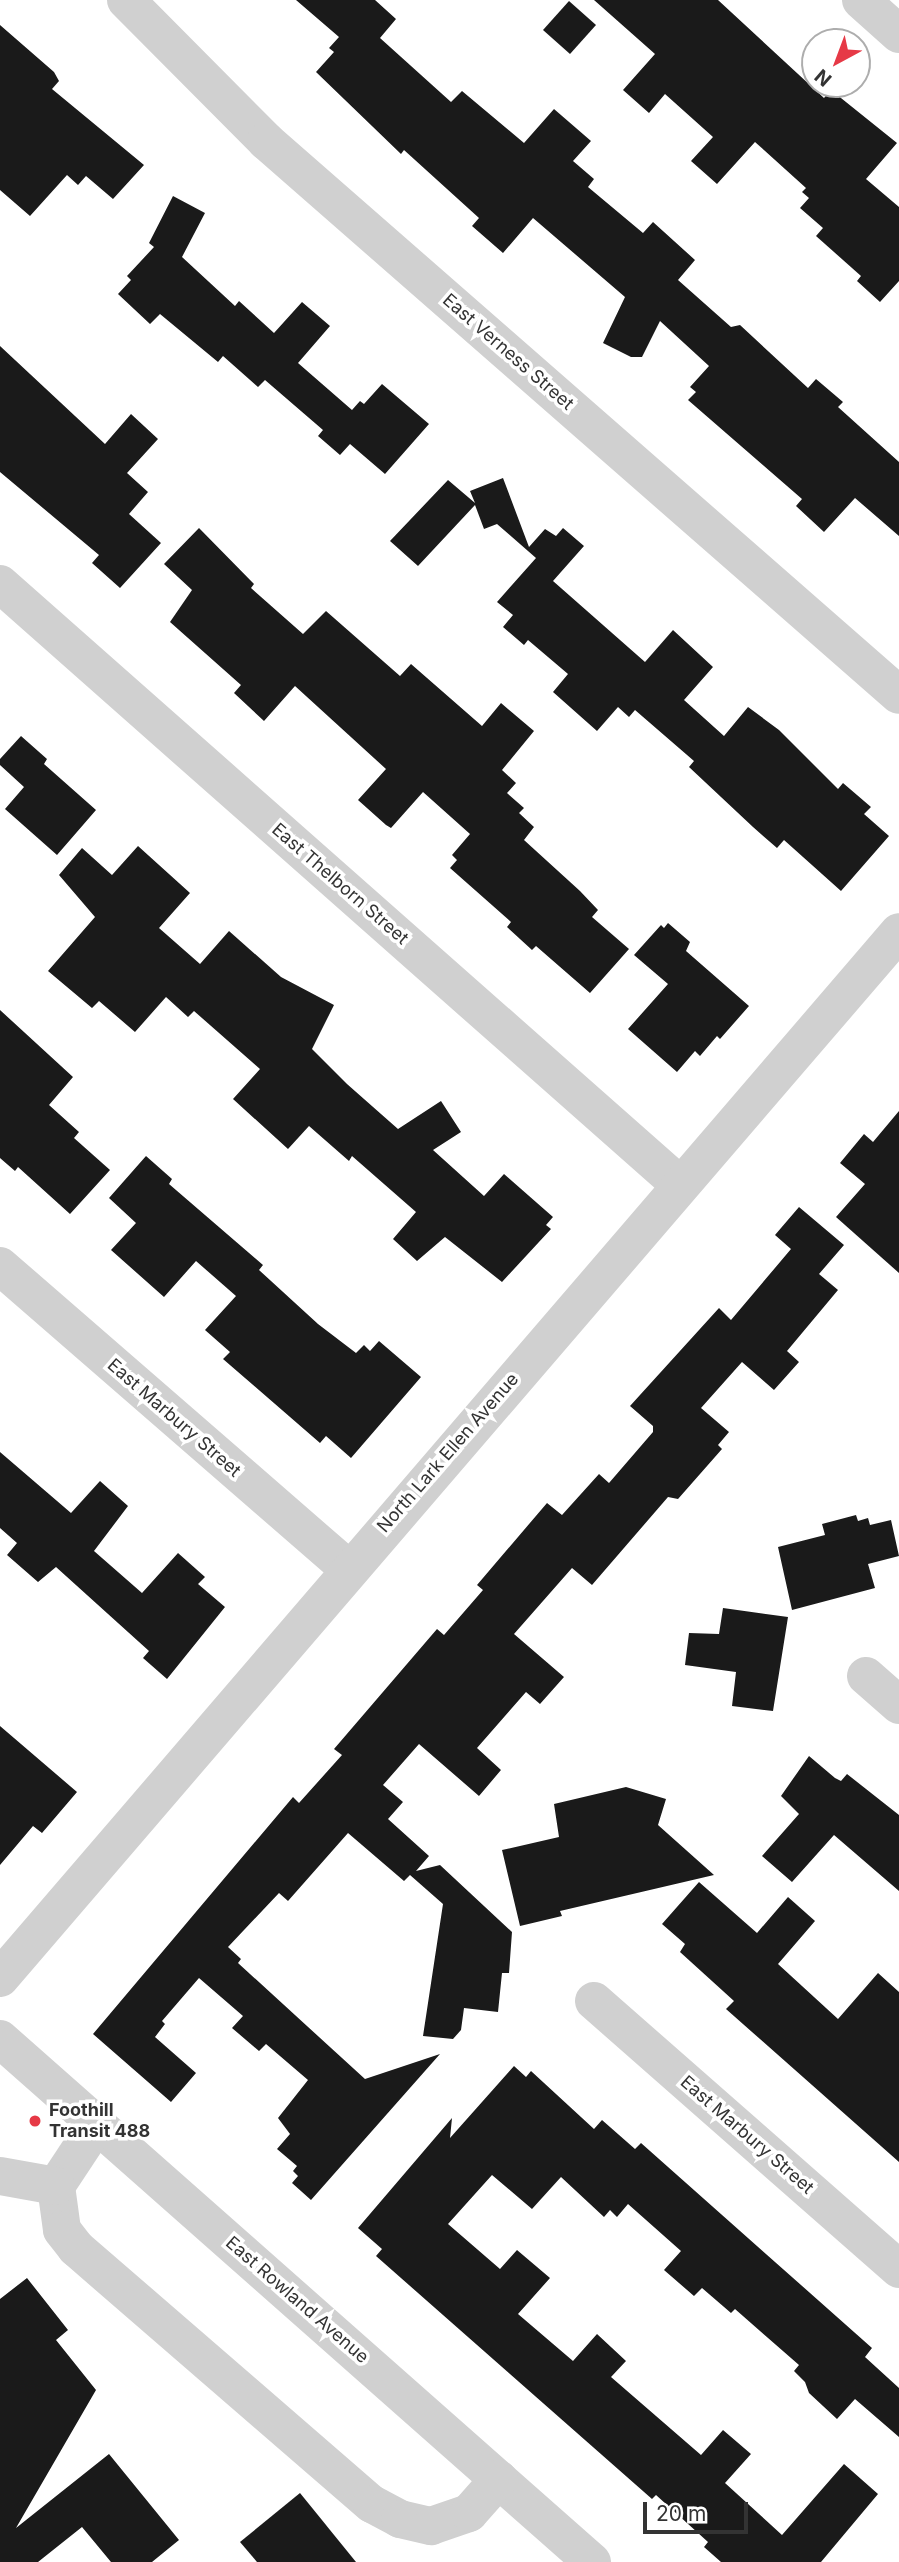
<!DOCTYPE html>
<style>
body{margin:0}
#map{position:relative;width:899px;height:2562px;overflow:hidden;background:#fff;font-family:Inter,sans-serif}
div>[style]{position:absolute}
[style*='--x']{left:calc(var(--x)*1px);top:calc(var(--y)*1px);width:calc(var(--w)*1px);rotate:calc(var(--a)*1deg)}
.building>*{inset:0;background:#1a1a1a}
.minor>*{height:38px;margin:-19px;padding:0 19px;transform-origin:19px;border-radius:19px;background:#d0d0d0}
.dots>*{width:19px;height:19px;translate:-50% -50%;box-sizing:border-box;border:4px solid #fff;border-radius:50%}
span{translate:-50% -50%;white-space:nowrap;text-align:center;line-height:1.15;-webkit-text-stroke:7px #fff;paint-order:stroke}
.street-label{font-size:18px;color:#333}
.poi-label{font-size:18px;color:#333;font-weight:700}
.left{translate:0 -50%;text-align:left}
.north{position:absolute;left:801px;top:28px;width:70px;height:70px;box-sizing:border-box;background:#fff;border:2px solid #adadad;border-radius:50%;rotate:221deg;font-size:19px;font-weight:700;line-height:28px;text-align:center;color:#333}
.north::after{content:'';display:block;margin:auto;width:24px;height:32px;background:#e63946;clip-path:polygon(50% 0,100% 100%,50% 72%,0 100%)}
.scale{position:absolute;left:643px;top:2502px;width:105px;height:32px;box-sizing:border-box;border:4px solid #333;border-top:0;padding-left:9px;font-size:21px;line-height:24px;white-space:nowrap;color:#333;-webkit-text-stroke:5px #fff;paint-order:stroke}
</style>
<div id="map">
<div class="building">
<i style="clip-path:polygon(296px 0,375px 0,396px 19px,380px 38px,451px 102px,462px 91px,524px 143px,554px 109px,591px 141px,573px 161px,594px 179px,588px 187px,643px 233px,653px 222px,695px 260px,678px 280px,731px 327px,740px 325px,808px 388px,816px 379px,843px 402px,838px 407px,899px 462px,899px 536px,855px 498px,824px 532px,796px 506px,802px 499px,688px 400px,696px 392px,690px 387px,709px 366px,660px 321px,642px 357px,631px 357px,603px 343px,625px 297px,533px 218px,503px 253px,472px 226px,479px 218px,404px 150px,401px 154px,316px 72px,334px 52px,329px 48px,339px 37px)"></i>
<i style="clip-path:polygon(594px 0,718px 0,824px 98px,831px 90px,897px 143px,866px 179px,899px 207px,899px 281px,880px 302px,857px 281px,861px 276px,816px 236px,823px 228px,800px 208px,809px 198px,802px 192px,806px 188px,755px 142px,717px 184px,691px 161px,713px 137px,665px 94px,649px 113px,623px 90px,655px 54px)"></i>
<i style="clip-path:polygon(569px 1px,596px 25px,570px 54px,543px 30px)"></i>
<i style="clip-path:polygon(0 25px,54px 72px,59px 81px,52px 89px,144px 165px,113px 199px,86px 176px,78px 185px,67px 175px,30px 216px,0 190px)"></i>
<i style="clip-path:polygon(173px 196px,205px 213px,182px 257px,235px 306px,239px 301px,274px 333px,302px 302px,330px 326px,298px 363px,352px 410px,360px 401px,364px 404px,382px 384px,429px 424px,385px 474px,350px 444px,340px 455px,318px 436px,323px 430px,265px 380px,258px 387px,223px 356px,218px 362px,160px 314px,150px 324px,118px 294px,131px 280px,127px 276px,154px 247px,149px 243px)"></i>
<i style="clip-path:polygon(0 346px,105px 444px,131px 414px,158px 439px,127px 473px,148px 492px,129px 514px,161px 543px,120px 588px,92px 563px,99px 555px,0 472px)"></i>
<i style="clip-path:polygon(503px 478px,529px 547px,545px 529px,556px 536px,563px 528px,584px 546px,553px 581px,645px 662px,673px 630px,713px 667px,684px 700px,724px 736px,748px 707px,779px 730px,838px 789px,843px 783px,871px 807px,864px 814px,889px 836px,841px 891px,784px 840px,777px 848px,753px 827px,689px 767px,694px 761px,635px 710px,629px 717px,618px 707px,597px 731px,553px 692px,568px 674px,528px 640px,524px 645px,503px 627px,513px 615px,497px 602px,536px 558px,497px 524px,484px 529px,475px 505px,418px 566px,390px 541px,448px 480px,475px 503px,470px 491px)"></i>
<i style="clip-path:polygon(199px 528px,254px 584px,251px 588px,303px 634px,326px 611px,400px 676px,411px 664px,482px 726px,501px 703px,534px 731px,502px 770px,516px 783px,507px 793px,524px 808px,519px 813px,534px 827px,524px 840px,580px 891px,598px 910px,592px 917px,629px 949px,590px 993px,536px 946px,532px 950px,507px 927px,511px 922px,450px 868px,457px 860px,452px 855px,470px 834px,423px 792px,391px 828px,386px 825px,358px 800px,386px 769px,295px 686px,264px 721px,234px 693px,241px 685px,170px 622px,192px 590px,164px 564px)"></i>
<i style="clip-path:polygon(21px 736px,47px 759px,44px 764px,96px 810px,57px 855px,5px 809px,24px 787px,0 765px,0 759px)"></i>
<i style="clip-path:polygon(138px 846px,190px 893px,159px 928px,200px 964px,229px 931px,281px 977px,334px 1005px,312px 1049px,347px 1084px,398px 1129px,441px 1101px,461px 1132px,433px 1150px,484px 1196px,504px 1174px,553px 1217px,546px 1225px,551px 1229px,502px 1282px,445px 1237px,417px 1261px,393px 1239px,416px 1212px,352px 1156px,349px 1161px,309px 1126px,288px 1149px,233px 1099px,260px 1069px,194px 1011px,188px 1017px,166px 997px,135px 1032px,99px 1001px,92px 1008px,48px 971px,95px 917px,59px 875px,82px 848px,112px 875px)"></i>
<i style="clip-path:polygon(668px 923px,690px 942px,686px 951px,749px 1006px,720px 1039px,717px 1036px,700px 1056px,695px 1051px,677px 1072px,628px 1029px,668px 984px,634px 955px,661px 925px,664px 928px)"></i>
<i style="clip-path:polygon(0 1010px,73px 1077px,49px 1105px,79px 1132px,74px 1138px,110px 1170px,70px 1214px,18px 1167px,15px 1171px,0 1158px)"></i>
<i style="clip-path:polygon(899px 1111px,899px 1273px,836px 1217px,865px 1184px,840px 1163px,864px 1134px,873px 1142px)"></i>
<i style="clip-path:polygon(146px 1156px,172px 1179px,169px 1184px,263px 1265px,259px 1270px,318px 1324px,356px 1353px,364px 1345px,370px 1351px,379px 1341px,421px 1377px,351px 1458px,326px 1436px,320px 1443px,223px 1359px,230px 1352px,205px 1330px,236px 1296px,196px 1261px,164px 1297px,111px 1250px,136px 1223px,109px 1198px)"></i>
<i style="clip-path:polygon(799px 1207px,844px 1245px,819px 1274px,838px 1290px,787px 1351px,799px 1362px,774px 1390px,742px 1362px,701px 1408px,729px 1432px,718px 1445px,722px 1449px,678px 1499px,668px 1497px,592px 1585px,572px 1568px,514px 1634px,564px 1677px,540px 1704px,526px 1692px,477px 1748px,501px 1770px,479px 1796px,419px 1744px,383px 1785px,403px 1802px,388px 1819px,429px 1856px,416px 1871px,440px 1865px,512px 1932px,509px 1973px,502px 1973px,498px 2012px,464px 2008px,461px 2030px,453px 2039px,423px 2036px,443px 1904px,410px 1875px,404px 1881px,348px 1833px,288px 1901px,279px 1893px,228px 1947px,241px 1959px,238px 1963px,365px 2079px,440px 2054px,311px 2200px,292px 2183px,298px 2176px,293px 2171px,297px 2166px,277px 2149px,290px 2134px,278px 2118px,308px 2080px,266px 2044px,259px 2051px,232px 2028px,243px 2016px,199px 1978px,162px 2021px,165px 2024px,155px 2037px,196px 2073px,171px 2102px,93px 2034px,293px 1797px,299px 1803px,342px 1755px,334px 1749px,437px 1629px,444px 1635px,483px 1590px,477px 1585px,547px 1503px,562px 1515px,599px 1474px,609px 1483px,653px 1432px,653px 1426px,630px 1406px,719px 1308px,731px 1320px,791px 1249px,775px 1235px)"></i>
<i style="clip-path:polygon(0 1452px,71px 1513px,100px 1481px,128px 1506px,94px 1551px,142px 1593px,178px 1553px,205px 1577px,198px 1584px,225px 1607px,167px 1679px,143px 1658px,149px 1651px,56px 1567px,38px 1582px,7px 1555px,17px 1543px,0 1528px)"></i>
<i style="clip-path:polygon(856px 1515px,858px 1521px,868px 1518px,870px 1525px,891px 1520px,899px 1556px,868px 1564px,875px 1588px,792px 1610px,778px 1547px,825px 1535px,822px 1524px)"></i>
<i style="clip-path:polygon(723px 1608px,788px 1617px,773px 1711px,732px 1706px,736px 1672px,685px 1665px,689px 1633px,719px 1634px)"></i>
<i style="clip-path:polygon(0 1726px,77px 1792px,42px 1833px,33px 1826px,0 1865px)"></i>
<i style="clip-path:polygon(809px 1756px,835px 1778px,841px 1781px,847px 1774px,899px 1815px,899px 1891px,834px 1835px,792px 1882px,762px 1856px,799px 1814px,781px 1796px)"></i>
<i style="clip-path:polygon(626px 1787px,666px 1799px,658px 1825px,714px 1875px,560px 1911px,562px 1916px,520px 1926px,502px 1850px,559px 1837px,554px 1804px)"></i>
<i style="clip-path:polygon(699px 1882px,757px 1933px,788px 1897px,815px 1921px,778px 1964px,838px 2019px,878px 1973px,899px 1992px,899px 2162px,726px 2009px,734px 2001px,680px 1952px,685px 1944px,662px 1924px)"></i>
<i style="clip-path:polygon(514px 2066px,526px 2077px,531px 2071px,594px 2129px,602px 2120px,635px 2149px,641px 2143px,872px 2348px,865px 2357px,899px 2388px,899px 2437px,855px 2399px,837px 2419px,809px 2393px,805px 2382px,794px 2371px,799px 2365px,735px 2309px,731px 2313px,702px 2288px,694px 2296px,664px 2270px,681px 2251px,628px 2204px,617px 2217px,610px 2210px,604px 2217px,561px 2177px,532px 2209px,492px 2175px,448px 2224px,500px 2269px,517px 2250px,550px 2278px,518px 2314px,573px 2361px,597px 2334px,626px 2361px,611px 2377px,701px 2455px,723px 2430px,751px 2454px,725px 2483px,782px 2535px,844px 2464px,878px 2494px,821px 2562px,721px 2562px,704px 2547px,708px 2542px,656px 2495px,652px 2499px,376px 2256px,382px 2249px,358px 2228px,452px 2118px,450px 2138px)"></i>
<i style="clip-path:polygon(27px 2278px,68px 2330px,56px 2340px,96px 2390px,16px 2528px,109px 2454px,179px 2540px,152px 2562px,111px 2562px,82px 2527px,38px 2562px,0 2562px,0 2299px)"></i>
<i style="clip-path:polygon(300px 2493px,356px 2562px,257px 2562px,240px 2542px)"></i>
</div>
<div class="minor">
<i style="--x:126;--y:0;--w:199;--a:45.2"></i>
<i style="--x:266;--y:141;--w:841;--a:41.19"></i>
<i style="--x:861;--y:0;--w:51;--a:41.8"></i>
<i style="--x:0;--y:584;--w:908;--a:41.47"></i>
<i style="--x:0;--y:1266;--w:461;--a:41"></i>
<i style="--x:866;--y:1676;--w:44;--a:41.3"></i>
<i style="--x:0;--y:1978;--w:1379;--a:-49.32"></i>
<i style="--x:594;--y:2001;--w:406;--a:41.3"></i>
<i style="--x:0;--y:2039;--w:790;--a:41.46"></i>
<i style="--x:97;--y:2124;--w:74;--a:123.5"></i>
<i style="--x:56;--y:2186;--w:44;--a:82.2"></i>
<i style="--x:62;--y:2230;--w:23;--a:52"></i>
<i style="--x:76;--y:2248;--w:391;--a:40.9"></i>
<i style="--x:372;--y:2504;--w:32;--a:28"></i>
<i style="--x:400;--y:2519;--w:32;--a:13"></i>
<i style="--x:431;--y:2526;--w:40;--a:-18.9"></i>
<i style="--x:469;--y:2513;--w:45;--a:-48.6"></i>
<i style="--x:0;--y:2176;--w:57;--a:10.1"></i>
</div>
<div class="dots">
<i style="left:35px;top:2121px;background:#e63946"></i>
</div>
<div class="street-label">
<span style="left:508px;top:352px;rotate:41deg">East Verness Street</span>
<span style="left:340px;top:884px;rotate:41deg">East Thelborn Street</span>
<span style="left:174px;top:1418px;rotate:41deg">East Marbury Street</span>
<span style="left:448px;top:1453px;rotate:-49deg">North Lark Ellen Avenue</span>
<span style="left:747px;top:2135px;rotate:41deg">East Marbury Street</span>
<span style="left:297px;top:2300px;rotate:41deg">East Rowland Avenue</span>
</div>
<div class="poi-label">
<span class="left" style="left:49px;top:2121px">Foothill<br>Transit 488</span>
</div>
<div class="north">N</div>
<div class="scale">20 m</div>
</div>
